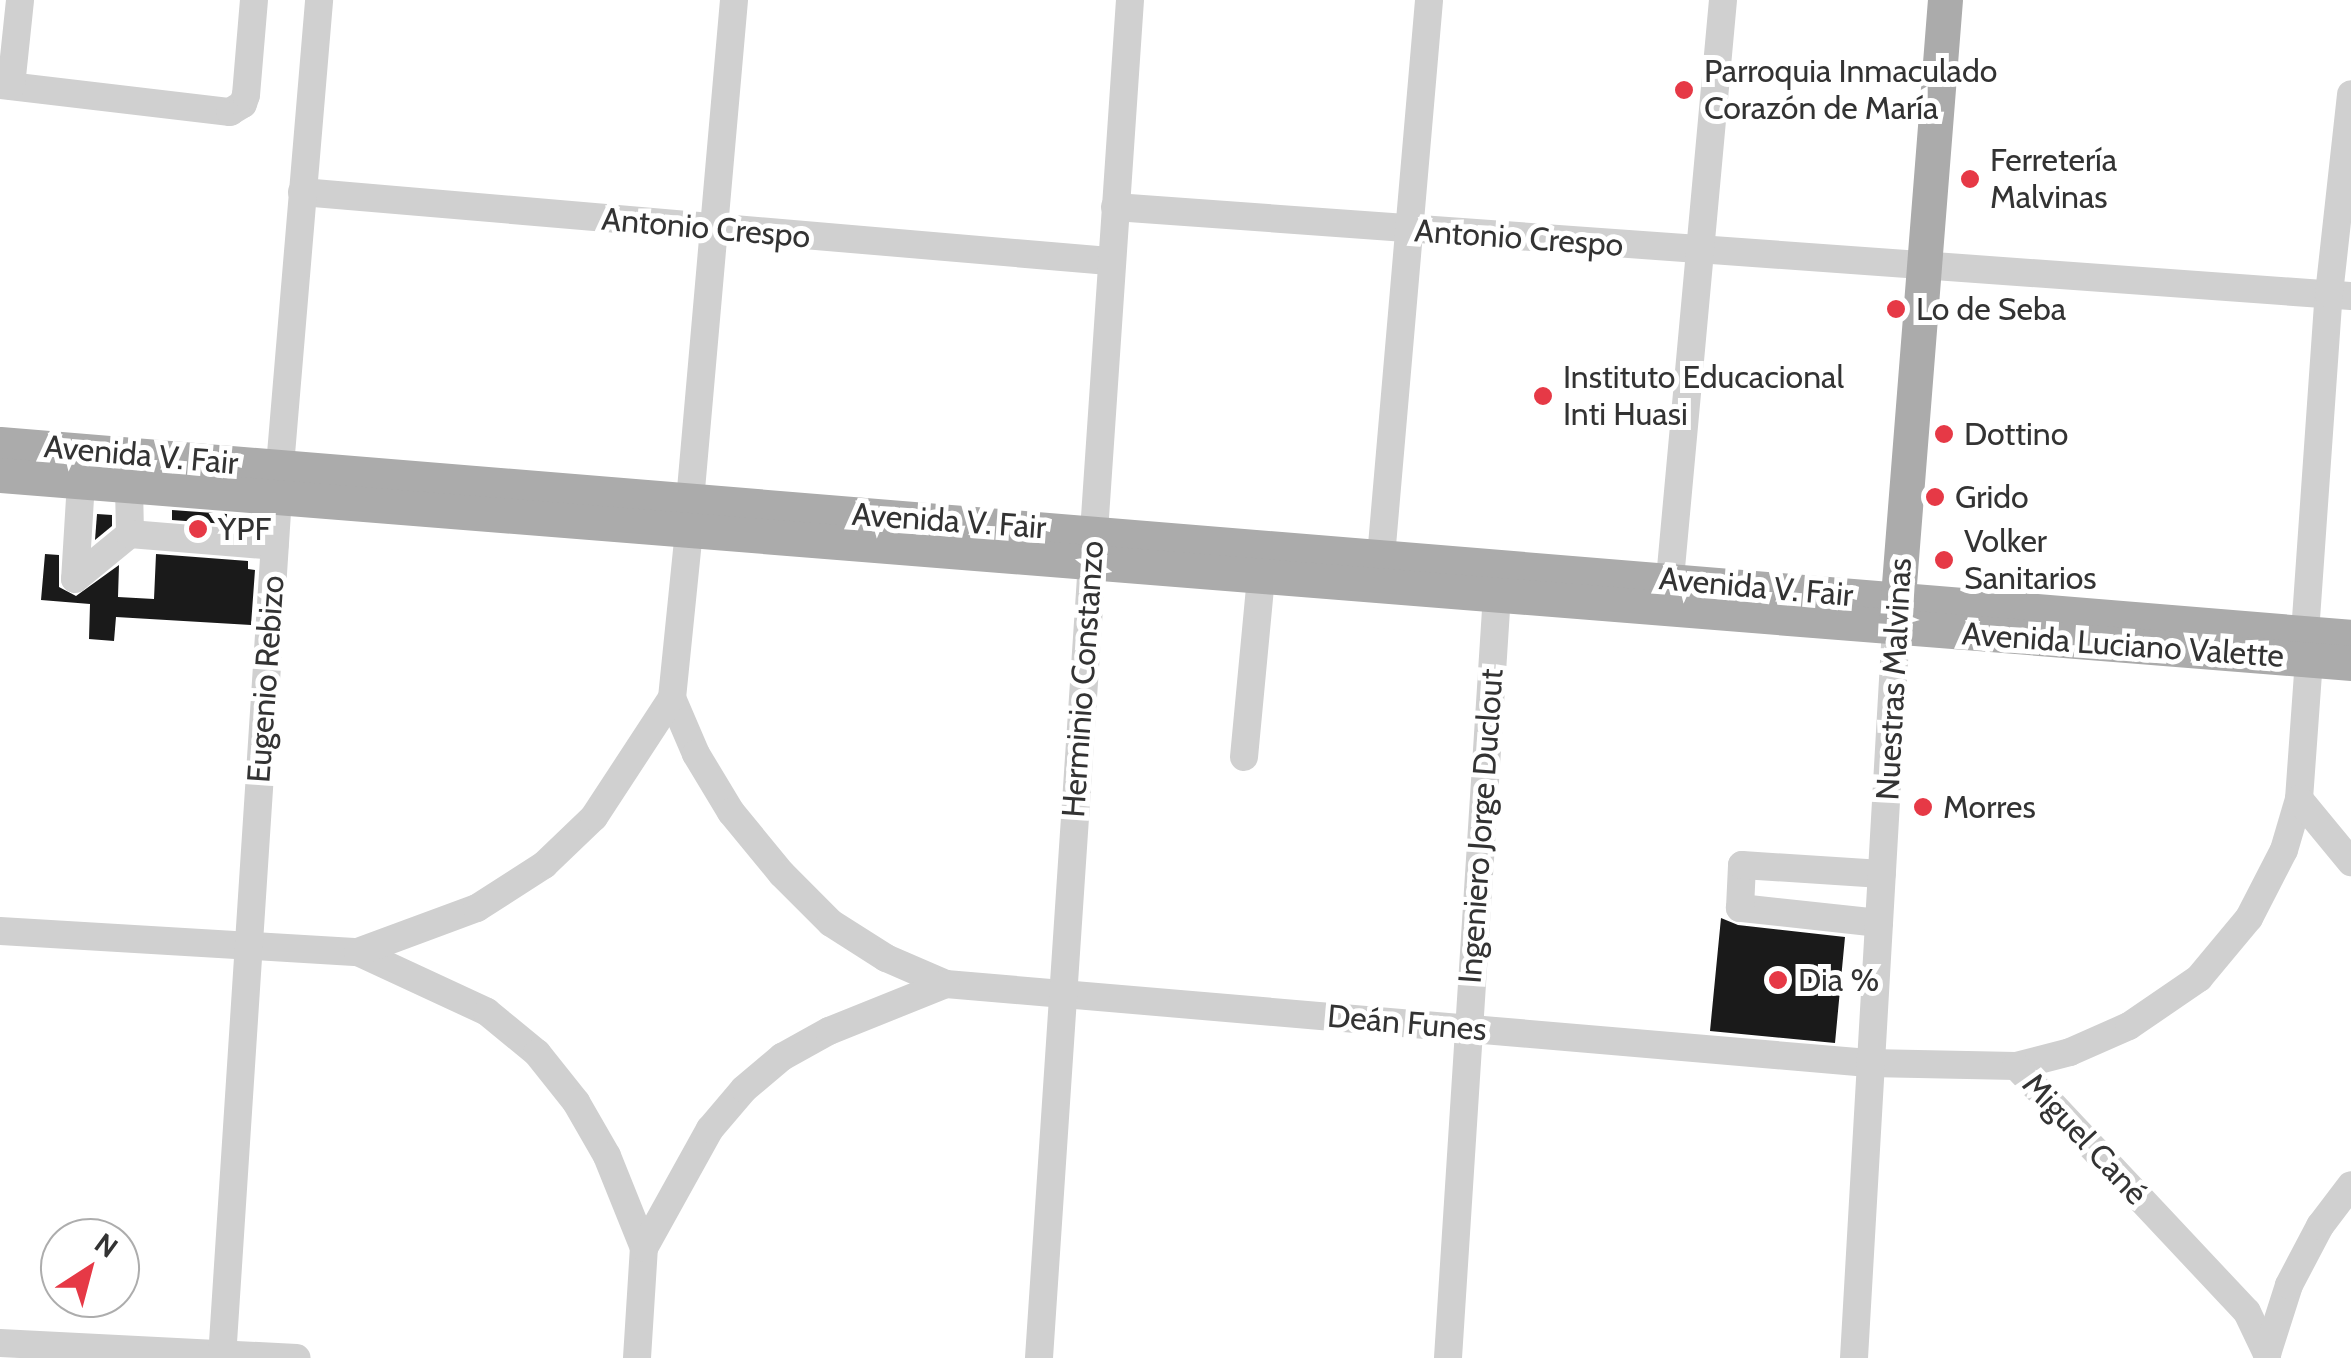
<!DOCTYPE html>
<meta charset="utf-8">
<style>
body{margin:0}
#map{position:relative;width:2351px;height:1358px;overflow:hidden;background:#fff;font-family:Cabin,sans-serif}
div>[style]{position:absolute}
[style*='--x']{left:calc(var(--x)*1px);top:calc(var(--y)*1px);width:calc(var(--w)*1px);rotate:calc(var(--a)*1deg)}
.building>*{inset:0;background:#1a1a1a}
.minor>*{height:28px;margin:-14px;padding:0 14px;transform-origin:14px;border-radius:14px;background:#d0d0d0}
.major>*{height:35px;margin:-17.5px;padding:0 17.5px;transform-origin:17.5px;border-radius:17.5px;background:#ababab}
.dots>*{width:28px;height:28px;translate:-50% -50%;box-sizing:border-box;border:5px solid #fff;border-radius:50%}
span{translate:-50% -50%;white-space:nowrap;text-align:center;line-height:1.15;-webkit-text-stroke:10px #fff;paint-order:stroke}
.poi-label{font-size:32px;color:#333}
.left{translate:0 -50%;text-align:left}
.street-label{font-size:32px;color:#333}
.north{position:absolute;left:40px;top:1218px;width:100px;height:100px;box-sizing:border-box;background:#fff;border:2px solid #adadad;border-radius:50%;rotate:36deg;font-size:28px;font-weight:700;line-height:40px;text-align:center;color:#333}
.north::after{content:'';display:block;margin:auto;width:35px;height:45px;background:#e63946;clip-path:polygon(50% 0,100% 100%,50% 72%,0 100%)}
</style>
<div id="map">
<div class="building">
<i style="clip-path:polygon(172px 510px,227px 514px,226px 524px,172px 520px)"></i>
<i style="clip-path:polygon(97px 514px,112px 515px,112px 526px,95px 540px)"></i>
<i style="clip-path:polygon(45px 554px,59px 555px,59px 587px,76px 596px,119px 565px,118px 597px,154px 599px,156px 554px,248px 561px,248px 569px,255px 570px,251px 625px,116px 617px,114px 641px,89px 639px,90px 604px,41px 600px)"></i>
<i style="clip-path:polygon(1721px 918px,1738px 925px,1845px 937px,1835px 1043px,1710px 1031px)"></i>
</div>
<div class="minor">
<i style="--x:0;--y:85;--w:232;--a:6.7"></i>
<i style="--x:230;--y:112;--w:15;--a:-32"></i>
<i style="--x:243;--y:104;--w:9;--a:-72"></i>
<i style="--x:246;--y:95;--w:95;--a:-85.2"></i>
<i style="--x:11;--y:86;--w:86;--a:-84"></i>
<i style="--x:302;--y:192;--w:810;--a:4.89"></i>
<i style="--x:1115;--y:207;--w:1239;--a:4.12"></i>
<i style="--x:81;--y:482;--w:97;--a:93.5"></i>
<i style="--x:75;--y:579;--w:71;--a:-39.3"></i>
<i style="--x:129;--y:486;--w:48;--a:88.8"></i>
<i style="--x:130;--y:534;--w:145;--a:4.7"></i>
<i style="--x:690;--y:501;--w:503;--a:-84.98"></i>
<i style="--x:1094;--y:532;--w:533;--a:-86.13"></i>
<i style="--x:1381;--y:557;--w:559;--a:-85.07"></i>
<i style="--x:1670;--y:579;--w:581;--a:-84.77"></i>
<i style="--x:2305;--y:633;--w:340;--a:-86"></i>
<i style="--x:2329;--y:294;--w:201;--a:-83.7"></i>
<i style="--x:672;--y:698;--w:61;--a:66.8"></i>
<i style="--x:696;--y:754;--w:68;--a:58.9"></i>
<i style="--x:731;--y:812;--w:80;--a:50.6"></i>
<i style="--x:782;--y:874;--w:69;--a:45"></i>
<i style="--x:831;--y:923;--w:65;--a:32.5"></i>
<i style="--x:886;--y:958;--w:65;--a:23.4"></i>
<i style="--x:946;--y:984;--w:926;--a:4.89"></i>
<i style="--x:1869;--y:1063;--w:147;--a:1.2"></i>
<i style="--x:2016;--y:1066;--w:56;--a:-14.5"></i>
<i style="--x:2070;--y:1052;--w:64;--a:-23.8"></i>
<i style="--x:2129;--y:1026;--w:85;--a:-34.4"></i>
<i style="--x:2199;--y:978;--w:78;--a:-50.2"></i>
<i style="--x:2249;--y:918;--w:76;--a:-62.8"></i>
<i style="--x:2284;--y:850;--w:53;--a:-73.6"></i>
<i style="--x:2299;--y:799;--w:139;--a:-85.9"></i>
<i style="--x:1244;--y:757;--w:181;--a:-84.6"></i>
<i style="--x:2299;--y:799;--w:82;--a:50.5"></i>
<i style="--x:1879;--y:923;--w:140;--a:-173.8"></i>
<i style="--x:1740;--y:908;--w:43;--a:-87.3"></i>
<i style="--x:1742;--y:865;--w:140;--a:3.7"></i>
<i style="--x:0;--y:931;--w:359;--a:3.4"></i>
<i style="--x:358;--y:952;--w:142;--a:24.9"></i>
<i style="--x:487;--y:1012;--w:65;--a:39.4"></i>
<i style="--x:537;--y:1053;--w:63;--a:51.5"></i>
<i style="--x:576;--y:1102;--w:62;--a:60.1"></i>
<i style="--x:607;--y:1156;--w:99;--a:68.1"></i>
<i style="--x:358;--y:952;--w:127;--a:-20.3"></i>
<i style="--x:477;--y:908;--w:80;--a:-32.7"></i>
<i style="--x:544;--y:865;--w:69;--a:-43.8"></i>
<i style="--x:594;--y:817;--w:142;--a:-56.8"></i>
<i style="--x:672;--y:698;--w:169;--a:-84.2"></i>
<i style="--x:2016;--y:1066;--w:337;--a:46.8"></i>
<i style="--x:2247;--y:1312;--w:47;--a:64.5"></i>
<i style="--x:2267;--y:1354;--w:72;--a:-72.3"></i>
<i style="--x:2289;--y:1285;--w:67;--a:-62.3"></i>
<i style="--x:2320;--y:1226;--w:51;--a:-52.9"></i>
<i style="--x:0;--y:1343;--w:297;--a:2.9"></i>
<i style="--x:222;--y:1358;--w:894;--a:-86.28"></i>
<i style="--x:280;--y:466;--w:468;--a:-85.2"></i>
<i style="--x:637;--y:1358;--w:110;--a:-86.4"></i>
<i style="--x:644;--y:1248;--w:136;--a:-61"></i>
<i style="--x:710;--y:1129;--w:52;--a:-49.6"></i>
<i style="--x:744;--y:1089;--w:50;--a:-40.1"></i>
<i style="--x:782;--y:1057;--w:54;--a:-29"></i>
<i style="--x:829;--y:1031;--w:126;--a:-21.9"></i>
<i style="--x:1039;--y:1358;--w:798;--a:-86.19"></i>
<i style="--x:1448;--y:1358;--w:766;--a:-86.33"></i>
<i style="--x:1854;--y:1358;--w:731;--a:-86.71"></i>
</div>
<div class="major">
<i style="--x:0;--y:444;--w:2359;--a:4.69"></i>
<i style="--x:0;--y:475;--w:2359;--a:4.57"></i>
<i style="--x:1896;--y:622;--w:624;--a:-85.5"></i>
</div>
<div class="dots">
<i style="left:1684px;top:90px;background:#e63946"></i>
<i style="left:1970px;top:179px;background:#e63946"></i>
<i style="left:1896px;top:309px;background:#e63946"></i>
<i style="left:1543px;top:396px;background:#e63946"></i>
<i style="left:1944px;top:434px;background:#e63946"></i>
<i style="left:1935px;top:497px;background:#e63946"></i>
<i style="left:198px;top:529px;background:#e63946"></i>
<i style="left:1944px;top:560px;background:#e63946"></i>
<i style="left:1923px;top:807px;background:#e63946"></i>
<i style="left:1778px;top:980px;background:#e63946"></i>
</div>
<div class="poi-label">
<span class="left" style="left:1704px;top:90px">Parroquia Inmaculado<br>Corazón de María</span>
<span class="left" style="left:1990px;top:179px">Ferretería<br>Malvinas</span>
<span class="left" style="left:1916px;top:309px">Lo de Seba</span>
<span class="left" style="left:1563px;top:396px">Instituto Educacional<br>Inti Huasi</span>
<span class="left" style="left:1964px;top:434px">Dottino</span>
<span class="left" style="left:1955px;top:497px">Grido</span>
<span class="left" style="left:218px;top:529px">YPF</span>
<span class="left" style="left:1964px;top:560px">Volker<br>Sanitarios</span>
<span class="left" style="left:1943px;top:807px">Morres</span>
<span class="left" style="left:1798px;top:980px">Dia %</span>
</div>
<div class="street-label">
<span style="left:706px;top:228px;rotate:5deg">Antonio Crespo</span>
<span style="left:1519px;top:238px;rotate:4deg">Antonio Crespo</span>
<span style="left:141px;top:455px;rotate:5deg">Avenida V. Fair</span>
<span style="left:949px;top:521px;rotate:4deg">Avenida V. Fair</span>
<span style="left:1756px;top:587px;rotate:5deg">Avenida V. Fair</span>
<span style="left:2123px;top:645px;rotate:4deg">Avenida Luciano Valette</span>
<span style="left:266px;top:679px;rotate:-86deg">Eugenio Rebizo</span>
<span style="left:1083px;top:679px;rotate:-86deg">Herminio Constanzo</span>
<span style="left:1894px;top:679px;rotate:-87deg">Nuestras Malvinas</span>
<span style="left:1481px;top:826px;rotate:-86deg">Ingeniero Jorge Duclout</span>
<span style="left:1407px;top:1023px;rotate:5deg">Deán Funes</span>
<span style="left:2085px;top:1139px;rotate:47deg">Miguel Cané</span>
</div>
<div class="north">N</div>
</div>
